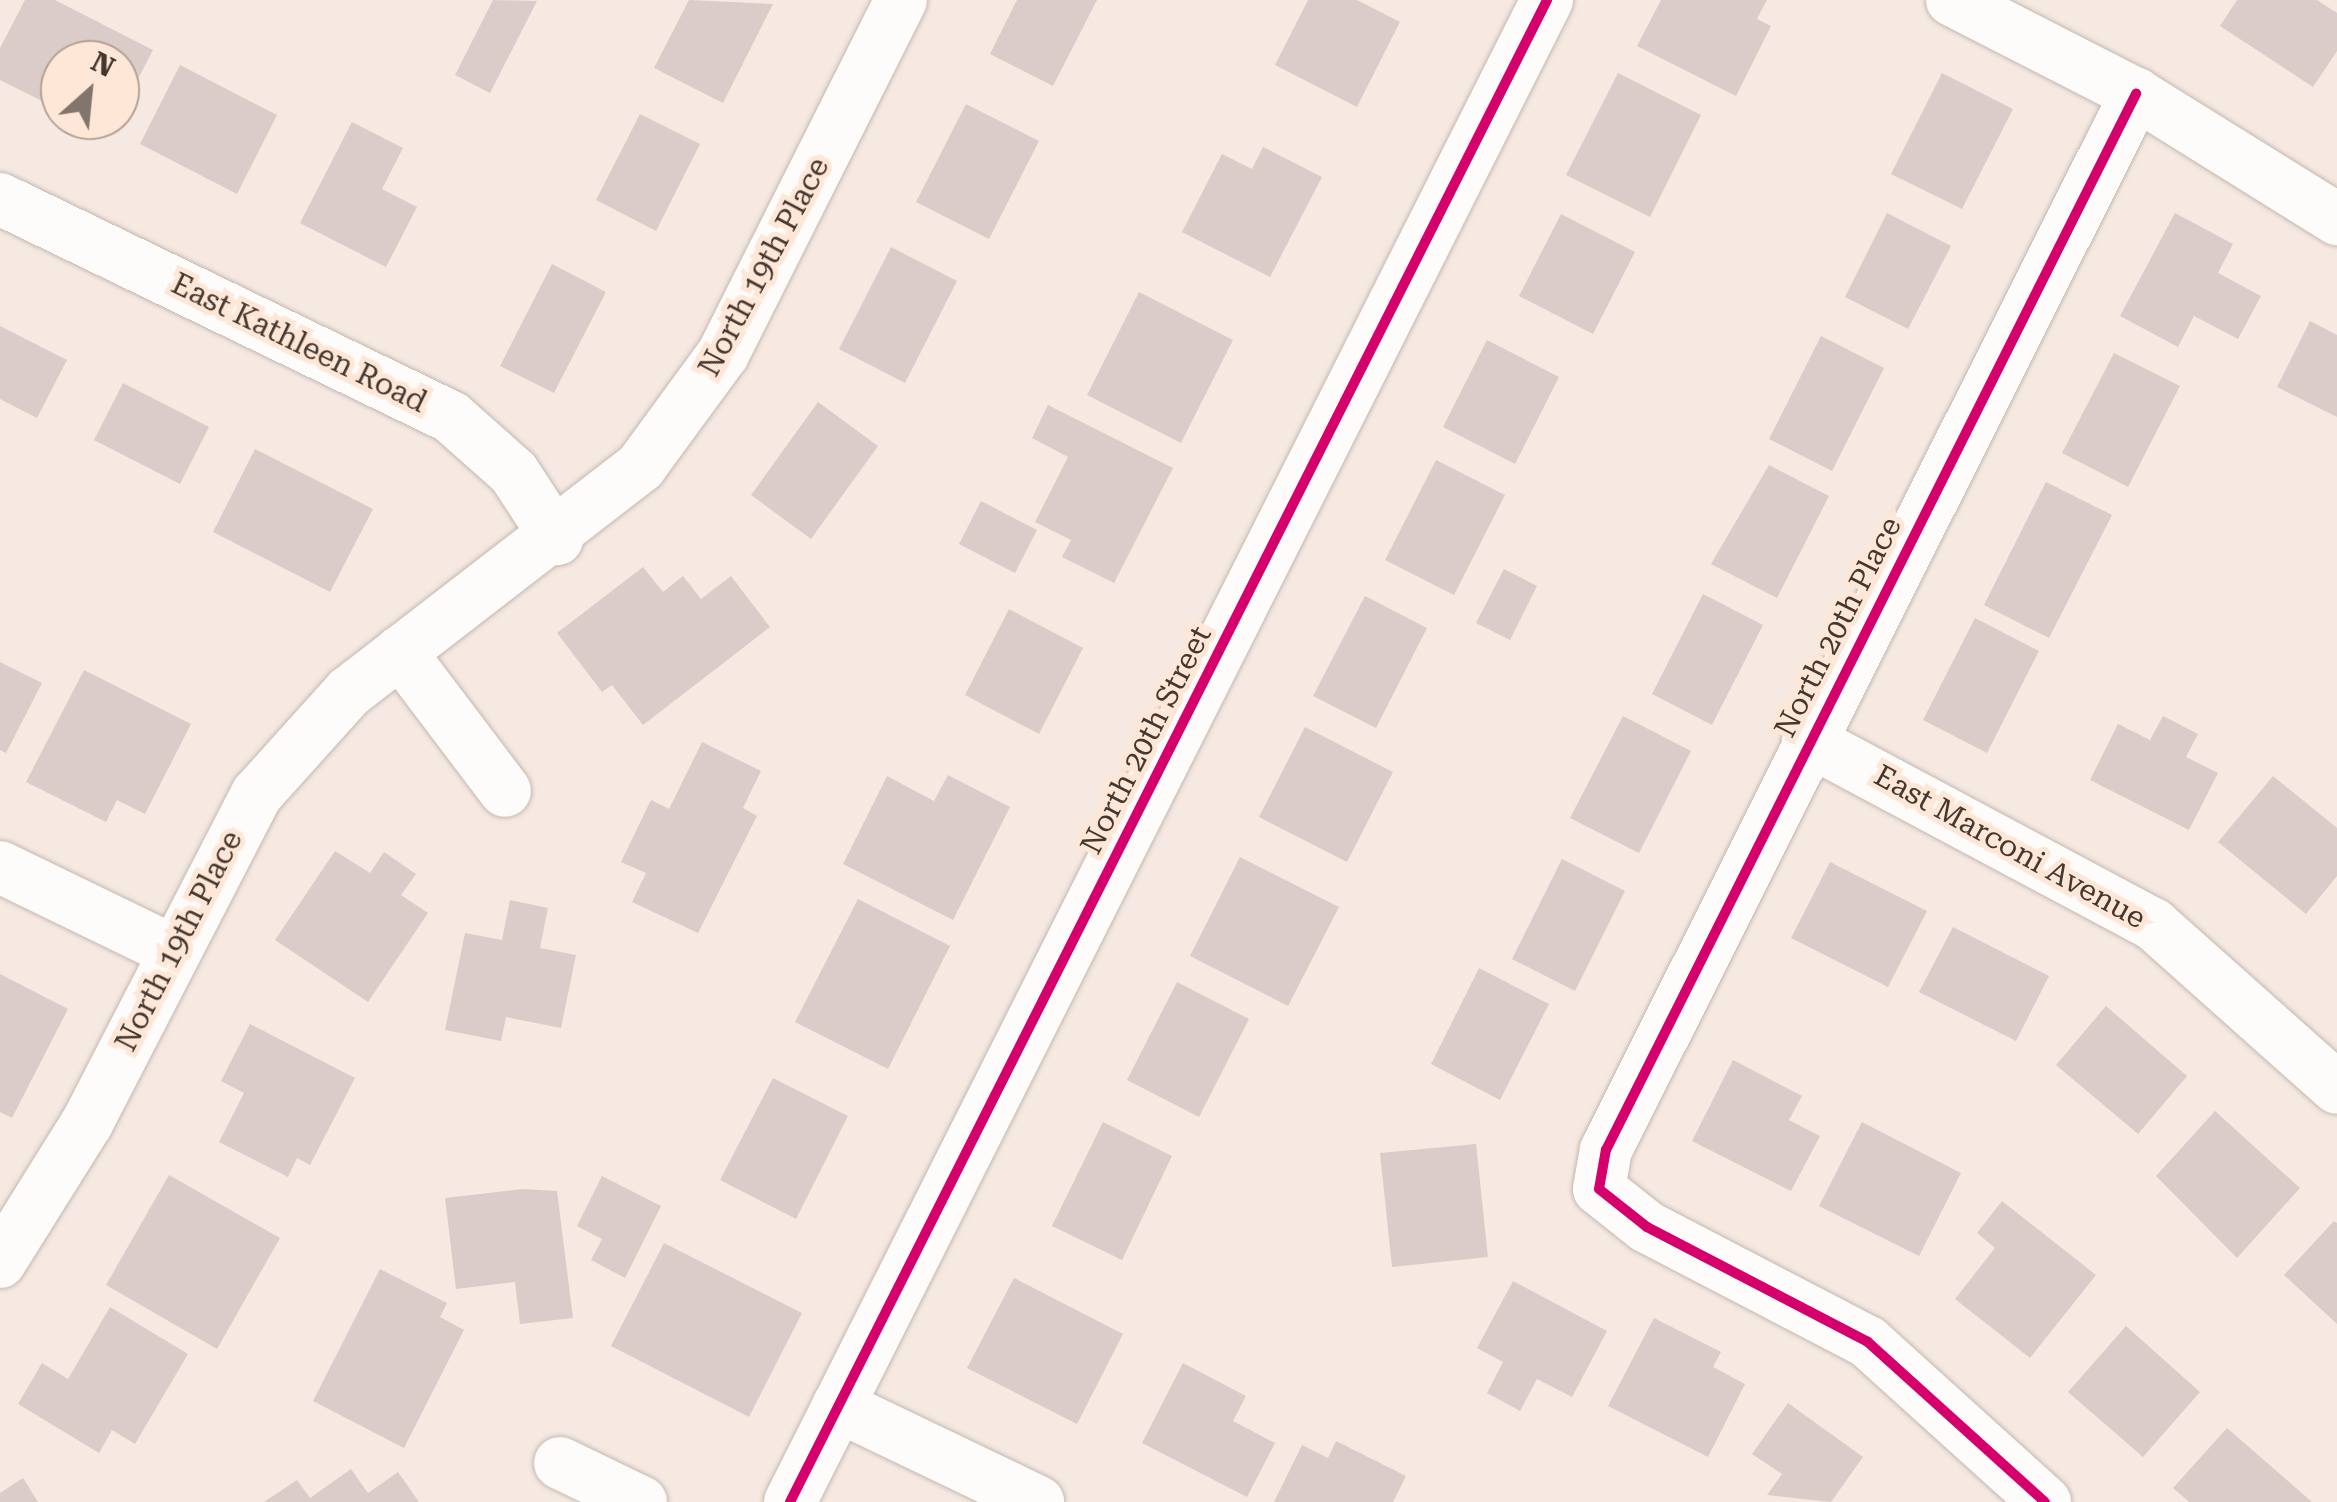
<!DOCTYPE html>
<style>
body{margin:0}
#map{position:relative;width:2337px;height:1502px;overflow:hidden;background:#f6e9e1;font-family:"Roboto Serif",serif}
div>[style]{position:absolute}
[style*='--x']{left:calc(var(--x)*1px);top:calc(var(--y)*1px);width:calc(var(--w)*1px);rotate:calc(var(--a)*1deg)}
.building>*{inset:0;background:#dacdc9}
.roads{filter:drop-shadow(0 0 2px #c3b8b1) drop-shadow(0 0 2px #c3b8b1)}
.minor>*{height:52px;margin:-26px;padding:0 26px;transform-origin:26px;border-radius:26px;background:#fefcfa}
.cycleway>*{height:10px;margin:-5px;padding:0 5px;transform-origin:5px;border-radius:5px;background:#d6006c}
span{translate:-50% -50%;white-space:nowrap;text-align:center;line-height:1.15;-webkit-text-stroke:10px #ffe7d8;paint-order:stroke}
.street-label{font-size:30px;color:#433730}
.north{position:absolute;left:40px;top:40px;width:100px;height:100px;box-sizing:border-box;background:#ffe7d8;border:2px solid #b4a195;border-radius:50%;rotate:27deg;font-size:28px;font-weight:700;line-height:40px;text-align:center;color:#433730}
.north::after{content:'';display:block;margin:auto;width:35px;height:45px;background:#82756e;clip-path:polygon(50% 0,100% 100%,50% 72%,0 100%)}
</style>
<div id="map">
<div class="building">
<i style="clip-path:polygon(25px 0,55px 0,153px 50px,120px 114px,120px 60px,60px 60px,60px 110px,0 80px,0 48px)"></i>
<i style="clip-path:polygon(493px 0,537px 1px,490px 93px,455px 75px)"></i>
<i style="clip-path:polygon(689px 0,773px 4px,723px 103px,654px 68px)"></i>
<i style="clip-path:polygon(1017px 0,1097px 0,1053px 86px,990px 54px)"></i>
<i style="clip-path:polygon(1308px 0,1357px 0,1400px 22px,1357px 107px,1275px 65px)"></i>
<i style="clip-path:polygon(1661px 0,1767px 0,1757px 19px,1771px 26px,1736px 96px,1637px 46px)"></i>
<i style="clip-path:polygon(2237px 0,2317px 0,2337px 13px,2337px 51px,2313px 87px,2220px 26px)"></i>
<i style="clip-path:polygon(180px 65px,277px 115px,237px 194px,140px 144px)"></i>
<i style="clip-path:polygon(1618px 73px,1701px 115px,1650px 217px,1566px 175px)"></i>
<i style="clip-path:polygon(1942px 73px,2013px 109px,1962px 209px,1891px 174px)"></i>
<i style="clip-path:polygon(966px 104px,1039px 141px,989px 239px,916px 202px)"></i>
<i style="clip-path:polygon(640px 114px,700px 144px,656px 231px,596px 200px)"></i>
<i style="clip-path:polygon(79px 120px,117px 120px,109px 135px)"></i>
<i style="clip-path:polygon(352px 122px,403px 148px,382px 189px,417px 207px,386px 267px,300px 223px)"></i>
<i style="clip-path:polygon(1263px 147px,1322px 177px,1270px 277px,1182px 232px,1222px 154px,1252px 169px)"></i>
<i style="clip-path:polygon(1887px 213px,1951px 246px,1908px 329px,1845px 297px)"></i>
<i style="clip-path:polygon(2175px 213px,2233px 244px,2218px 273px,2261px 296px,2238px 339px,2194px 316px,2178px 347px,2120px 316px)"></i>
<i style="clip-path:polygon(1561px 214px,1635px 252px,1593px 334px,1519px 296px)"></i>
<i style="clip-path:polygon(891px 247px,957px 281px,905px 383px,839px 349px)"></i>
<i style="clip-path:polygon(552px 264px,606px 292px,554px 393px,500px 366px)"></i>
<i style="clip-path:polygon(1139px 292px,1233px 340px,1181px 443px,1087px 395px)"></i>
<i style="clip-path:polygon(2310px 321px,2337px 335px,2337px 417px,2277px 387px)"></i>
<i style="clip-path:polygon(0 326px,67px 360px,37px 418px,0 399px)"></i>
<i style="clip-path:polygon(1821px 336px,1884px 368px,1832px 471px,1769px 439px)"></i>
<i style="clip-path:polygon(1487px 340px,1559px 377px,1515px 464px,1443px 427px)"></i>
<i style="clip-path:polygon(2114px 353px,2180px 386px,2128px 487px,2062px 453px)"></i>
<i style="clip-path:polygon(123px 383px,209px 427px,180px 484px,94px 440px)"></i>
<i style="clip-path:polygon(818px 402px,878px 446px,811px 539px,751px 495px)"></i>
<i style="clip-path:polygon(1048px 405px,1173px 468px,1114px 583px,1062px 557px,1071px 540px,1035px 522px,1068px 457px,1032px 438px)"></i>
<i style="clip-path:polygon(255px 449px,373px 509px,330px 592px,213px 532px)"></i>
<i style="clip-path:polygon(1436px 460px,1505px 495px,1454px 595px,1385px 560px)"></i>
<i style="clip-path:polygon(1769px 465px,1829px 496px,1777px 598px,1711px 564px)"></i>
<i style="clip-path:polygon(2046px 482px,2112px 515px,2049px 638px,1984px 605px)"></i>
<i style="clip-path:polygon(981px 501px,1037px 530px,1015px 573px,959px 544px)"></i>
<i style="clip-path:polygon(643px 567px,663px 592px,683px 576px,701px 599px,731px 576px,770px 627px,643px 725px,612px 685px,602px 692px,557px 633px)"></i>
<i style="clip-path:polygon(1504px 569px,1537px 586px,1510px 640px,1476px 623px)"></i>
<i style="clip-path:polygon(1703px 594px,1763px 625px,1712px 725px,1652px 694px)"></i>
<i style="clip-path:polygon(1365px 596px,1427px 628px,1376px 728px,1313px 696px)"></i>
<i style="clip-path:polygon(1009px 609px,1083px 648px,1039px 734px,965px 695px)"></i>
<i style="clip-path:polygon(1975px 618px,2039px 651px,1987px 753px,1923px 720px)"></i>
<i style="clip-path:polygon(0 662px,42px 683px,6px 753px,0 750px)"></i>
<i style="clip-path:polygon(84px 670px,191px 724px,145px 814px,117px 800px,106px 822px,26px 782px)"></i>
<i style="clip-path:polygon(1623px 716px,1691px 751px,1639px 853px,1570px 818px)"></i>
<i style="clip-path:polygon(2163px 716px,2198px 734px,2186px 757px,2218px 773px,2189px 830px,2090px 780px,2118px 724px,2150px 740px)"></i>
<i style="clip-path:polygon(1305px 727px,1393px 772px,1347px 862px,1259px 817px)"></i>
<i style="clip-path:polygon(702px 742px,761px 771px,743px 808px,757px 816px,698px 933px,632px 902px,646px 873px,621px 862px,651px 800px,669px 809px)"></i>
<i style="clip-path:polygon(948px 775px,1010px 807px,953px 920px,843px 864px,887px 776px,934px 801px)"></i>
<i style="clip-path:polygon(2273px 776px,2337px 828px,2337px 876px,2306px 914px,2218px 842px)"></i>
<i style="clip-path:polygon(335px 851px,370px 873px,384px 852px,416px 874px,401px 895px,428px 913px,368px 1002px,275px 940px)"></i>
<i style="clip-path:polygon(1240px 857px,1339px 907px,1288px 1006px,1190px 956px)"></i>
<i style="clip-path:polygon(1562px 859px,1625px 891px,1575px 991px,1512px 959px)"></i>
<i style="clip-path:polygon(1830px 862px,1927px 911px,1888px 987px,1791px 938px)"></i>
<i style="clip-path:polygon(858px 899px,950px 946px,888px 1069px,795px 1022px)"></i>
<i style="clip-path:polygon(510px 900px,548px 908px,540px 948px,576px 955px,561px 1028px,506px 1017px,501px 1041px,445px 1030px,465px 933px,502px 940px)"></i>
<i style="clip-path:polygon(1953px 927px,2049px 976px,2016px 1041px,1919px 992px)"></i>
<i style="clip-path:polygon(1479px 968px,1549px 1004px,1500px 1100px,1431px 1064px)"></i>
<i style="clip-path:polygon(0 974px,68px 1009px,12px 1118px,0 1112px)"></i>
<i style="clip-path:polygon(1177px 982px,1249px 1019px,1199px 1117px,1127px 1080px)"></i>
<i style="clip-path:polygon(2106px 1006px,2187px 1076px,2138px 1134px,2056px 1065px)"></i>
<i style="clip-path:polygon(250px 1024px,355px 1078px,310px 1165px,297px 1158px,288px 1177px,219px 1142px,244px 1093px,221px 1081px)"></i>
<i style="clip-path:polygon(1733px 1060px,1802px 1096px,1789px 1120px,1820px 1136px,1791px 1191px,1692px 1141px)"></i>
<i style="clip-path:polygon(773px 1078px,848px 1116px,796px 1219px,720px 1180px)"></i>
<i style="clip-path:polygon(2215px 1111px,2300px 1188px,2237px 1258px,2156px 1176px)"></i>
<i style="clip-path:polygon(1103px 1122px,1172px 1156px,1122px 1260px,1052px 1226px)"></i>
<i style="clip-path:polygon(1862px 1122px,1961px 1173px,1919px 1256px,1819px 1206px)"></i>
<i style="clip-path:polygon(1476px 1144px,1488px 1257px,1392px 1267px,1380px 1153px)"></i>
<i style="clip-path:polygon(169px 1175px,280px 1238px,217px 1349px,106px 1285px)"></i>
<i style="clip-path:polygon(602px 1176px,661px 1206px,625px 1278px,591px 1260px,602px 1239px,577px 1226px)"></i>
<i style="clip-path:polygon(523px 1189px,557px 1191px,573px 1318px,520px 1324px,515px 1282px,456px 1289px,445px 1198px)"></i>
<i style="clip-path:polygon(2002px 1201px,2096px 1275px,2030px 1358px,1955px 1299px,1995px 1248px,1977px 1233px)"></i>
<i style="clip-path:polygon(2334px 1221px,2337px 1223px,2337px 1324px,2284px 1275px)"></i>
<i style="clip-path:polygon(664px 1243px,802px 1313px,749px 1417px,611px 1346px)"></i>
<i style="clip-path:polygon(380px 1269px,447px 1303px,440px 1317px,464px 1330px,404px 1448px,313px 1401px)"></i>
<i style="clip-path:polygon(1014px 1278px,1123px 1334px,1077px 1424px,967px 1368px)"></i>
<i style="clip-path:polygon(1513px 1281px,1607px 1331px,1572px 1397px,1537px 1379px,1520px 1411px,1487px 1393px,1503px 1362px,1477px 1348px)"></i>
<i style="clip-path:polygon(110px 1307px,188px 1354px,135px 1444px,112px 1430px,99px 1453px,18px 1404px,42px 1363px,68px 1379px)"></i>
<i style="clip-path:polygon(1654px 1318px,1721px 1352px,1713px 1367px,1745px 1384px,1708px 1457px,1608px 1406px)"></i>
<i style="clip-path:polygon(2126px 1326px,2200px 1392px,2143px 1457px,2068px 1392px)"></i>
<i style="clip-path:polygon(1183px 1363px,1246px 1396px,1233px 1421px,1275px 1443px,1247px 1497px,1142px 1443px)"></i>
<i style="clip-path:polygon(1788px 1403px,1863px 1457px,1831px 1502px,1767px 1495px,1782px 1474px,1752px 1454px)"></i>
<i style="clip-path:polygon(2227px 1428px,2312px 1502px,2189px 1502px,2173px 1488px)"></i>
<i style="clip-path:polygon(1336px 1441px,1406px 1476px,1393px 1502px,1274px 1502px,1302px 1445px,1328px 1458px)"></i>
<i style="clip-path:polygon(351px 1469px,368px 1493px,398px 1472px,419px 1502px,264px 1502px,297px 1480px,310px 1498px)"></i>
<i style="clip-path:polygon(23px 1478px,38px 1502px,0 1502px,0 1493px)"></i>
</div>
<div class="roads">
<div class="minor">
<i style="--x:1952;--y:0;--w:207;--a:27.1"></i>
<i style="--x:2136;--y:94;--w:237;--a:31.9"></i>
<i style="--x:0;--y:199;--w:501;--a:25.8"></i>
<i style="--x:451;--y:417;--w:84;--a:41.6"></i>
<i style="--x:514;--y:473;--w:79;--a:56.9"></i>
<i style="--x:400;--y:652;--w:174;--a:52.9"></i>
<i style="--x:1808;--y:740;--w:391;--a:28.1"></i>
<i style="--x:2153;--y:924;--w:246;--a:41.7"></i>
<i style="--x:0;--y:867;--w:192;--a:25.9"></i>
<i style="--x:0;--y:1262;--w:164;--a:-58"></i>
<i style="--x:87;--y:1123;--w:370;--a:-62.7"></i>
<i style="--x:257;--y:794;--w:137;--a:-48"></i>
<i style="--x:349;--y:692;--w:369;--a:-37.7"></i>
<i style="--x:641;--y:466;--w:139;--a:-53.8"></i>
<i style="--x:723;--y:354;--w:396;--a:-63.3"></i>
<i style="--x:838;--y:1406;--w:222;--a:25.6"></i>
<i style="--x:560;--y:1463;--w:90;--a:25.7"></i>
<i style="--x:790;--y:1502;--w:1682;--a:-63.25"></i>
<i style="--x:2045;--y:1502;--w:239;--a:-137.9"></i>
<i style="--x:1868;--y:1342;--w:249;--a:-152.5"></i>
<i style="--x:1647;--y:1227;--w:61;--a:-141.6"></i>
<i style="--x:1599;--y:1189;--w:40;--a:-80"></i>
<i style="--x:1606;--y:1150;--w:1182;--a:-63.35"></i>
</div>
</div>
<div class="cycleway">
<i style="--x:790;--y:1502;--w:1682;--a:-63.25"></i>
<i style="--x:2045;--y:1502;--w:239;--a:-137.9"></i>
<i style="--x:1868;--y:1342;--w:249;--a:-152.5"></i>
<i style="--x:1647;--y:1227;--w:61;--a:-141.6"></i>
<i style="--x:1599;--y:1189;--w:40;--a:-80"></i>
<i style="--x:1606;--y:1150;--w:1182;--a:-63.35"></i>
</div>
<div class="street-label">
<span style="left:764px;top:267px;rotate:-62deg">North 19th Place</span>
<span style="left:299px;top:343px;rotate:26deg">East Kathleen Road</span>
<span style="left:1838px;top:627px;rotate:-63deg">North 20th Place</span>
<span style="left:1146px;top:740px;rotate:-63deg">North 20th Street</span>
<span style="left:2010px;top:847px;rotate:29deg">East Marconi Avenue</span>
<span style="left:179px;top:941px;rotate:-63deg">North 19th Place</span>
</div>
<div class="north">N</div>
</div>
